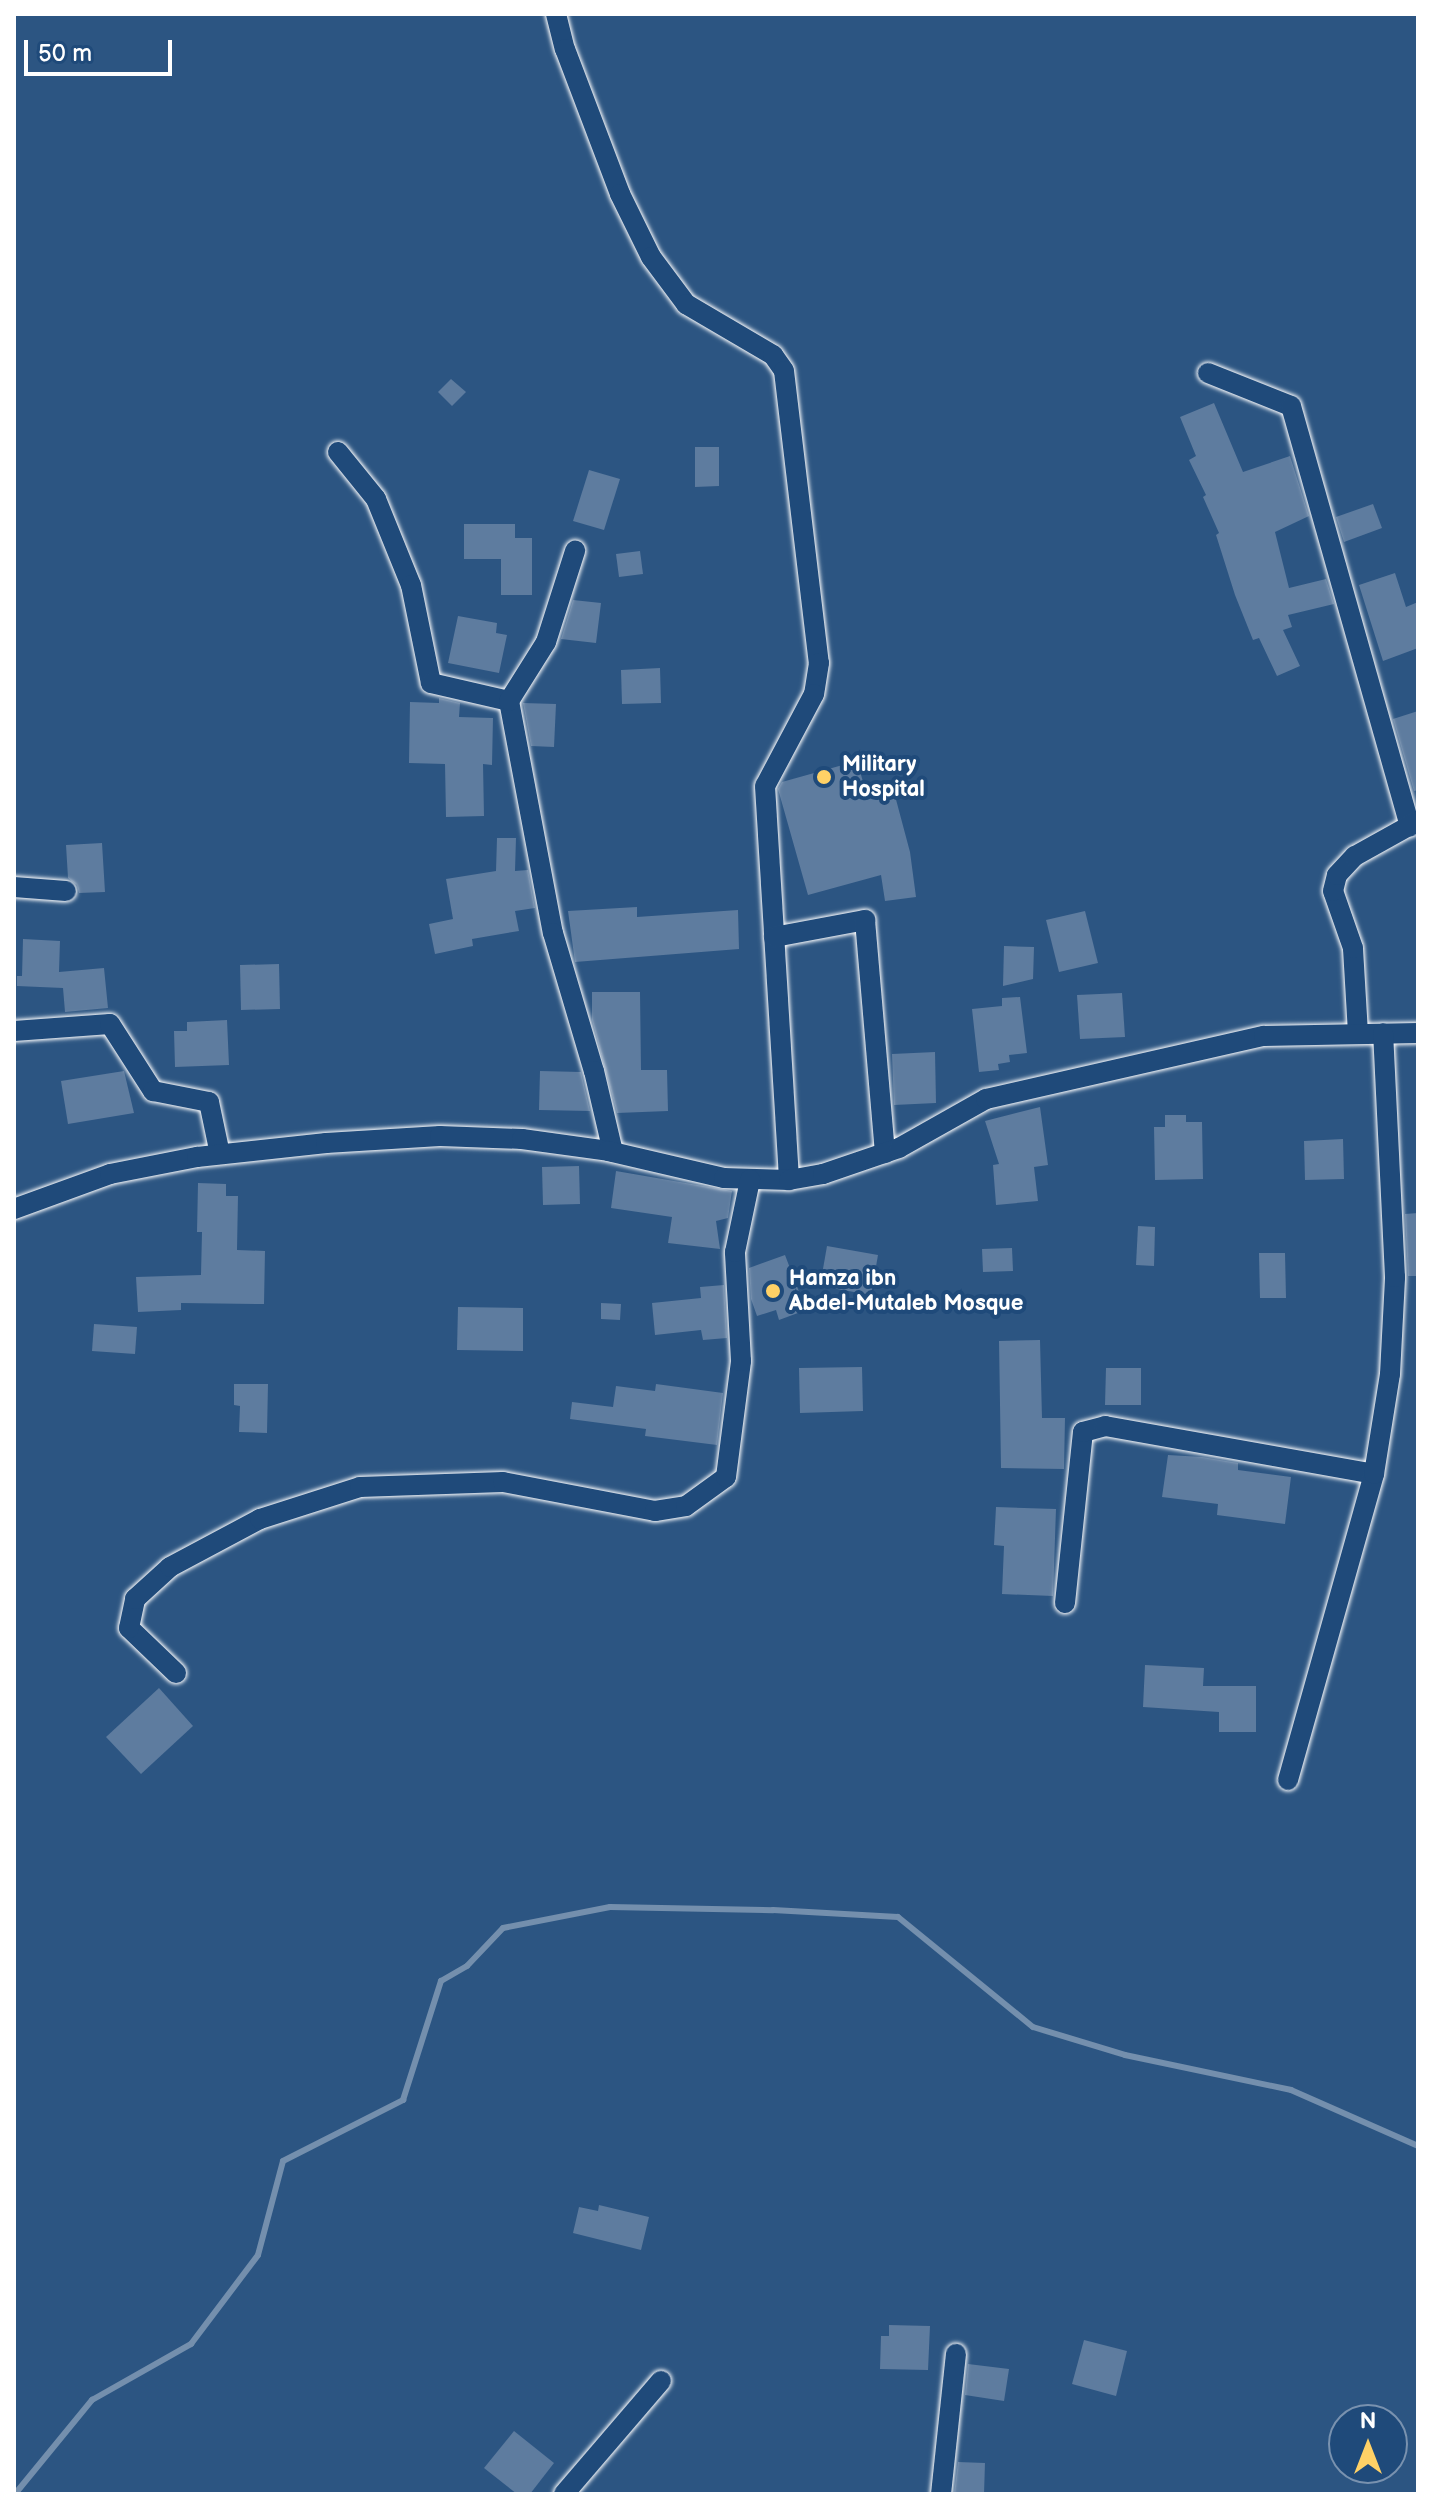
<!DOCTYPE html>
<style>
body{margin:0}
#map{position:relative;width:1432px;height:2508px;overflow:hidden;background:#2c5582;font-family:"Balsamiq Sans",sans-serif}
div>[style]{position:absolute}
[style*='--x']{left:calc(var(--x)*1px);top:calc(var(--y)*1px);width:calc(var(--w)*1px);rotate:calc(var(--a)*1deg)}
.stream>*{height:6px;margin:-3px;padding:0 3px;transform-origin:3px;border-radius:3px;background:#748fad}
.building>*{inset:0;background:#5e7c9f}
.roads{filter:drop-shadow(0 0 2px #fff) drop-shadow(0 0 2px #fff)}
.minor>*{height:20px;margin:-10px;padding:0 10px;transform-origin:10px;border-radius:10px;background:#1f4a7a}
.dots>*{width:22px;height:22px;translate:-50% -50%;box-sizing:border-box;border:4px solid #1f4a7a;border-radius:50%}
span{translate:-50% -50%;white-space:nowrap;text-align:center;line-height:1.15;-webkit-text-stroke:8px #1f4a7a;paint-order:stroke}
.poi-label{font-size:22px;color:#fff;font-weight:700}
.left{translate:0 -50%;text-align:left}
.frame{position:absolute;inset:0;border:16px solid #fff;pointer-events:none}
.north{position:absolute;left:1328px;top:2404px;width:80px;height:80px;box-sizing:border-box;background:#1f4a7a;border:2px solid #7992af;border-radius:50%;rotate:0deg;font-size:22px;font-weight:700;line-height:32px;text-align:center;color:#fff}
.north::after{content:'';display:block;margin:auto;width:28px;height:36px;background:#ffd166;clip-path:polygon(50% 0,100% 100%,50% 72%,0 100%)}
.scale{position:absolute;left:24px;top:40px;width:148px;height:36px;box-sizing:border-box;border:4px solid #fff;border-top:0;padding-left:10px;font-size:24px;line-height:28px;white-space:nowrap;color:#fff;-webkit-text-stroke:6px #1f4a7a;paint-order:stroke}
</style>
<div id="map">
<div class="stream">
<i style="--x:15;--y:2494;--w:122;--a:-50.7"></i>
<i style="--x:92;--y:2400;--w:114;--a:-29.5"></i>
<i style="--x:191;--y:2344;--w:111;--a:-53"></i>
<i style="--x:258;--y:2255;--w:97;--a:-75.1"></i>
<i style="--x:283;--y:2161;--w:135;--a:-26.9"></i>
<i style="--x:403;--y:2100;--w:125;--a:-72.3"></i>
<i style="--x:441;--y:1981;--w:30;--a:-30"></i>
<i style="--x:467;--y:1966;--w:52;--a:-46.5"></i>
<i style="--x:503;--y:1928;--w:109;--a:-11.1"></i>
<i style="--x:610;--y:1907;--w:163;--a:1.1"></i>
<i style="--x:773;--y:1910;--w:125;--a:3.2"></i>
<i style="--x:898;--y:1917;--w:174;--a:39.2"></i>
<i style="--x:1033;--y:2027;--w:96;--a:16.9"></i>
<i style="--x:1125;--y:2055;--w:170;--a:11.9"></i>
<i style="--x:1291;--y:2090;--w:139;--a:23.8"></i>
</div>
<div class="building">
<i style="clip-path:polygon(451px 379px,466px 392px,452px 406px,438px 392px)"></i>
<i style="clip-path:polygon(1214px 403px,1243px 472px,1290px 456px,1309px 516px,1275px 532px,1289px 588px,1326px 579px,1334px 604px,1288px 615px,1292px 627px,1283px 630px,1300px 666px,1277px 676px,1259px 638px,1253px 640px,1235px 595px,1216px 535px,1219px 533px,1203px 497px,1206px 495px,1189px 460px,1196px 456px,1180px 417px)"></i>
<i style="clip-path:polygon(695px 447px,719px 447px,719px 486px,695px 487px)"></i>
<i style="clip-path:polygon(589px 470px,620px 479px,604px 530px,573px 521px)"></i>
<i style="clip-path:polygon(1373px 504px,1382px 528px,1344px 542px,1336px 517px)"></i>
<i style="clip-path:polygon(464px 524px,515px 524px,515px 538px,532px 538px,532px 595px,501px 595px,501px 559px,464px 559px)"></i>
<i style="clip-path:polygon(640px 551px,643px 574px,619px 577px,616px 554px)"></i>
<i style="clip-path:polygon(1395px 573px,1406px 607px,1418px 602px,1418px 648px,1383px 661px,1359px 585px)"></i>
<i style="clip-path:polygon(573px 600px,601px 603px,596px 643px,561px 639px)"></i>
<i style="clip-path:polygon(458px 616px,497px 623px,496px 633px,507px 635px,499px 673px,448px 663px)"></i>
<i style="clip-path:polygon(660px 668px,661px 703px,622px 704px,621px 670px)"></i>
<i style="clip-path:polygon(439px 698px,460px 703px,459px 717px,493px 718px,492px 765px,483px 764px,484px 816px,446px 817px,445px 764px,409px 763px,410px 702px,439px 703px)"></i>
<i style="clip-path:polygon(523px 703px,556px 704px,554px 747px,531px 746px)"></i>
<i style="clip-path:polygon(1418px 711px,1418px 790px,1414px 791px,1393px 719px)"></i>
<i style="clip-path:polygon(857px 761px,868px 799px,894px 792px,910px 852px,916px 897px,885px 901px,881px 875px,808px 895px,778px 789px,782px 782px)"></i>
<i style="clip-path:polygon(497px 838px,516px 838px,515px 871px,528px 870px,535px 908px,515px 911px,519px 931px,472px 939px,473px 946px,435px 954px,429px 924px,453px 919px,446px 879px,496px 871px)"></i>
<i style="clip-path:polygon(102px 843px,105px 892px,79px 893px,77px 885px,68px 878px,66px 845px)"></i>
<i style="clip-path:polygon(637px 907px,637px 917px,738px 910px,739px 949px,575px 962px,568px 911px)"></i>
<i style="clip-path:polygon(1085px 911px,1098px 963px,1059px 972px,1046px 920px)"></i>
<i style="clip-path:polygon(23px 939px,60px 941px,59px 972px,104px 968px,108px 1008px,65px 1012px,63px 988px,17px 986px,17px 976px,22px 976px)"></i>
<i style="clip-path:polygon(1004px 946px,1034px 947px,1033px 979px,1003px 986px)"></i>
<i style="clip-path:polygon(279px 964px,280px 1009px,241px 1010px,240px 965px)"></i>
<i style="clip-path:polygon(592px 992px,640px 992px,641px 1070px,667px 1070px,668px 1111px,617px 1113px,592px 1020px)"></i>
<i style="clip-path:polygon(1122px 993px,1125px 1037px,1080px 1039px,1077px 995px)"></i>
<i style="clip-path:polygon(1020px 997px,1027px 1053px,1009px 1055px,1010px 1062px,998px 1064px,999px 1070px,979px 1072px,972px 1009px,1002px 1006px,1002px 998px)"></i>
<i style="clip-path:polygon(227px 1020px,229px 1065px,175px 1067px,174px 1031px,187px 1031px,187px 1022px)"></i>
<i style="clip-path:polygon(935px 1052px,936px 1103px,894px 1105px,892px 1054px)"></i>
<i style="clip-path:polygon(124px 1071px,134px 1113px,68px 1124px,61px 1081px)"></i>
<i style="clip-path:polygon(540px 1071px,581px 1072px,590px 1111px,539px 1110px)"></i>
<i style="clip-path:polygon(1040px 1107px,1048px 1165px,1034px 1167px,1038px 1201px,996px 1205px,993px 1165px,999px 1164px,985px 1121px)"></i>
<i style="clip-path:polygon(1165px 1115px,1186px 1115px,1186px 1122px,1202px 1122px,1203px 1179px,1155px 1180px,1154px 1127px,1165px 1127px)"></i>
<i style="clip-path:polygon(1343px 1139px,1344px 1179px,1305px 1180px,1304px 1141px)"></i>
<i style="clip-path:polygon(579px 1166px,580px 1204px,543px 1205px,542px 1167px)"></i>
<i style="clip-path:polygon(616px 1171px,732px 1191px,728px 1218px,716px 1221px,720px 1249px,668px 1243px,672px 1217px,611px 1208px)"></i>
<i style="clip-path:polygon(198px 1183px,226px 1184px,226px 1196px,238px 1196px,237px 1250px,265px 1251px,264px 1304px,181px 1303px,181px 1310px,138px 1312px,136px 1277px,201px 1275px,202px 1232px,197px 1232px)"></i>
<i style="clip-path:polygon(1418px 1213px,1417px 1276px,1408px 1276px,1405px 1214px)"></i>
<i style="clip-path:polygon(1138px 1226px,1155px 1227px,1154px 1266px,1136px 1265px)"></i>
<i style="clip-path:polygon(827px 1246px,878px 1255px,871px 1295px,820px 1286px)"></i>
<i style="clip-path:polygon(1012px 1248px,1013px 1271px,983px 1272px,982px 1249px)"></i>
<i style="clip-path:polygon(1259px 1253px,1285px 1253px,1286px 1298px,1260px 1298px)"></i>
<i style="clip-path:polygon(785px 1255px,806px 1310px,779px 1320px,776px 1310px,757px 1316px,751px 1299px,749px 1268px)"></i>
<i style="clip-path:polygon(724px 1285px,727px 1338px,703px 1340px,701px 1330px,655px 1335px,652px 1303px,701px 1298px,700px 1287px)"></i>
<i style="clip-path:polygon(601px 1303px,621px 1304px,620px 1320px,601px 1319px)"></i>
<i style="clip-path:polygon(458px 1307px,523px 1308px,523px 1351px,457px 1350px)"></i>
<i style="clip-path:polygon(94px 1324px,137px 1327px,135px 1354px,92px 1351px)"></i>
<i style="clip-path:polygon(1040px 1340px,1042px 1418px,1065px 1418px,1064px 1469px,1001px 1468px,999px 1341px)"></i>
<i style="clip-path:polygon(862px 1367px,863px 1411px,800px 1413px,799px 1368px)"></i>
<i style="clip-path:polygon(1106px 1368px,1141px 1368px,1141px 1405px,1105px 1405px)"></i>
<i style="clip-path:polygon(234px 1384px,268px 1384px,267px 1433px,239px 1432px,240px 1406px,234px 1405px)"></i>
<i style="clip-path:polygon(656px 1384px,723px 1393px,717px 1445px,645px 1436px,646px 1429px,570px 1419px,572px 1402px,613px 1407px,616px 1386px,655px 1391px)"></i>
<i style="clip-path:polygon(1168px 1455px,1202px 1457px,1238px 1463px,1238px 1470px,1291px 1477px,1285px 1524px,1217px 1515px,1218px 1504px,1162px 1497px)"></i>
<i style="clip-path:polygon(996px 1507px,1056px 1509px,1053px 1596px,1002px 1594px,1004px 1546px,994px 1545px)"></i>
<i style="clip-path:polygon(1145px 1665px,1204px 1668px,1203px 1686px,1256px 1686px,1256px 1732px,1219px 1732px,1219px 1712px,1143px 1707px)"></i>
<i style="clip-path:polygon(159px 1688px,193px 1726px,141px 1774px,106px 1737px)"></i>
<i style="clip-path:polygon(599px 2205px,649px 2217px,641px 2250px,573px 2233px,579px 2207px,598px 2211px)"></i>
<i style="clip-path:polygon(889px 2325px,930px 2326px,928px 2370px,880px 2369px,881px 2336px,889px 2336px)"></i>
<i style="clip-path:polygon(1084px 2340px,1127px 2351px,1116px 2396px,1072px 2384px)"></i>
<i style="clip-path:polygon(968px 2364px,1009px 2369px,1004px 2401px,965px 2395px)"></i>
<i style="clip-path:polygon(514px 2431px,554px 2463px,530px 2494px,517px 2494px,484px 2468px)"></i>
<i style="clip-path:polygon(958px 2462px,985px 2463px,984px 2494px,954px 2494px)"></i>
</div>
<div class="roads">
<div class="minor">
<i style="--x:556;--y:14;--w:36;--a:76"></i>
<i style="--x:565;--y:49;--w:155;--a:69.2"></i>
<i style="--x:620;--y:194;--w:70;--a:63.8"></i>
<i style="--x:651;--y:257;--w:59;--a:53.3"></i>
<i style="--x:686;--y:304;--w:101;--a:30.4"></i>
<i style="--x:773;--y:355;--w:19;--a:55"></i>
<i style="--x:784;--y:371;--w:294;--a:83.2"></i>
<i style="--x:819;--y:663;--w:31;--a:99"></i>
<i style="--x:814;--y:694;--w:104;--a:118"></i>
<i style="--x:765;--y:786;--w:395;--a:86.5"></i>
<i style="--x:1208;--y:373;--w:89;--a:21.7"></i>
<i style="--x:1291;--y:406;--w:437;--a:74.2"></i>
<i style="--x:338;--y:452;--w:60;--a:51"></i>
<i style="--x:376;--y:499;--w:93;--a:67.9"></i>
<i style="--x:411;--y:585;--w:100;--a:78.5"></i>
<i style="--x:431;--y:683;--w:80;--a:13"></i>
<i style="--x:509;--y:701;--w:236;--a:79.3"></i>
<i style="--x:553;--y:933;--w:144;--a:73.5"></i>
<i style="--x:594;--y:1071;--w:83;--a:76.8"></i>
<i style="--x:509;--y:701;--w:70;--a:-57.9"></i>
<i style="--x:546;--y:642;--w:96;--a:-72.3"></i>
<i style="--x:14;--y:887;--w:52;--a:4.4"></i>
<i style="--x:774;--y:937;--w:93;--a:-10.6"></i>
<i style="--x:865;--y:920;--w:234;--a:85.1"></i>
<i style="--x:14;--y:1031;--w:96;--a:-4.2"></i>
<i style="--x:110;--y:1024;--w:80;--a:57.3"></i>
<i style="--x:153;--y:1091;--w:57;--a:11.1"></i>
<i style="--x:209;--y:1102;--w:53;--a:78.1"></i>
<i style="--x:1358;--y:1033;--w:85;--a:-93.4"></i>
<i style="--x:1353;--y:948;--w:60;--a:-109.3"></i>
<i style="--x:1333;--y:891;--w:16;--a:-76"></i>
<i style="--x:1337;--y:875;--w:26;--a:-47"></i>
<i style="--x:1355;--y:856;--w:72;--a:-29.1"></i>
<i style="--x:14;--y:1209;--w:102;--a:-20"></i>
<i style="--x:110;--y:1174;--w:89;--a:-11.1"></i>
<i style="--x:197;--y:1157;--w:130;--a:-6.2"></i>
<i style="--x:326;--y:1143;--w:114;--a:-3.5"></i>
<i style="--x:440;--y:1136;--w:82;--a:2.1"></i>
<i style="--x:522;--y:1139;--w:87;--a:7.9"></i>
<i style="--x:608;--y:1151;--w:119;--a:13.1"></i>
<i style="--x:724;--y:1178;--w:65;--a:1.8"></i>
<i style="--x:789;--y:1180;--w:35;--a:-10"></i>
<i style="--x:823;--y:1174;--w:80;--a:-18.9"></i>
<i style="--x:899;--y:1148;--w:100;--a:-29.4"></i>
<i style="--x:986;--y:1099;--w:285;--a:-12.8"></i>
<i style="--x:1264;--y:1036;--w:154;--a:-1.1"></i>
<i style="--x:1065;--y:1603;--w:172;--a:-84"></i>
<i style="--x:1083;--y:1432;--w:23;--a:-15"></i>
<i style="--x:1105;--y:1426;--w:273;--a:10.1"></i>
<i style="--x:176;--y:1673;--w:65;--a:-136.2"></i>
<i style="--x:129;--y:1628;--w:30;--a:-78"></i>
<i style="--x:135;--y:1599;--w:47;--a:-42.4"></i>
<i style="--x:170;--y:1567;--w:102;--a:-28.1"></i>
<i style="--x:260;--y:1519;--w:105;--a:-17.7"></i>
<i style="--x:360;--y:1487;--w:143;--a:-2"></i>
<i style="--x:503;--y:1482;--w:155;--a:10.8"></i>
<i style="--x:655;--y:1511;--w:31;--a:-9"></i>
<i style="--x:686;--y:1506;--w:49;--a:-35.9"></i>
<i style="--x:726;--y:1477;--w:117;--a:-82.6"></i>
<i style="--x:741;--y:1361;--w:109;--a:-93.2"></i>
<i style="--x:735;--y:1252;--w:74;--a:-78.2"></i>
<i style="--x:1288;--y:1780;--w:318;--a:-74.3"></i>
<i style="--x:1374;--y:1474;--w:101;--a:-80.9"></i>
<i style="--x:1390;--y:1374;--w:97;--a:-87"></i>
<i style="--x:1395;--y:1277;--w:244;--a:-92.8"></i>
<i style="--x:564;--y:2494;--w:149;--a:-49.4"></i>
<i style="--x:941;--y:2494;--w:141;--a:-83.9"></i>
</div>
</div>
<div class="dots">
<i style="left:824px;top:777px;background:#ffd166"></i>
<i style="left:773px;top:1291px;background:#ffd166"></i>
</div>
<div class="poi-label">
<span class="left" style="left:842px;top:777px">Military<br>Hospital</span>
<span class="left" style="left:789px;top:1291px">Hamza ibn<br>Abdel-Mutaleb Mosque</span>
</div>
<div class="frame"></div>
<div class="north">N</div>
<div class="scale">50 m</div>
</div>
